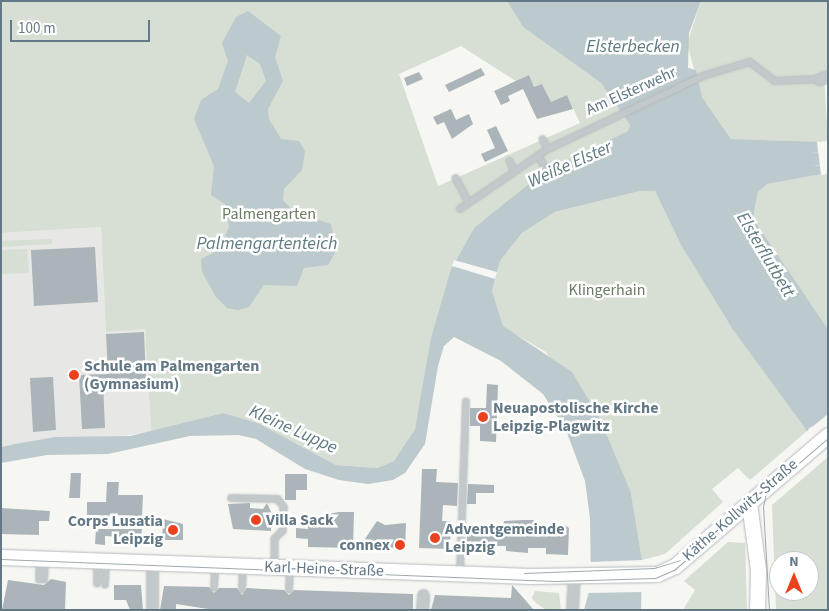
<!DOCTYPE html>
<meta charset="utf-8">
<style>
body{margin:0}
#map{position:relative;width:829px;height:611px;overflow:hidden;background:#f6f6f2;font-family:"Source Sans 3",sans-serif}
div>[style]{position:absolute}
[style*='--x']{left:calc(var(--x)*1px);top:calc(var(--y)*1px);width:calc(var(--w)*1px);rotate:calc(var(--a)*1deg)}
.built>*{inset:0;background:#e7e7e6}
.green>*{inset:0;background:#d7ded3}
.water>*{inset:0;background:#bcc9cd}
.pier>*{inset:0;background:#f6f6f2}
.building>*{inset:0;background:#abb5b9}
.roads{filter:drop-shadow(0 0 1px #b5bbbf) drop-shadow(0 0 1px #b5bbbf)}
.lane>*{height:5.5px;margin:-2.75px;padding:0 2.75px;transform-origin:2.75px;border-radius:2.75px;background:#c3c8ca}
.street>*{height:11px;margin:-5.5px;padding:0 5.5px;transform-origin:5.5px;border-radius:5.5px;background:#c3c8ca}
.secondary>*{height:15px;margin:-7.5px;padding:0 7.5px;transform-origin:7.5px;border-radius:7.5px;background:#fff}
.tram>*{height:1px;margin:-0.5px;padding:0 0.5px;transform-origin:0.5px;border-radius:0.5px;background:#a1a9ae}
.dots>*{width:14px;height:14px;translate:-50% -50%;box-sizing:border-box;border:2px solid #fff;border-radius:50%}
span{translate:-50% -50%;white-space:nowrap;text-align:center;line-height:1.15;-webkit-text-stroke:5px #fff;paint-order:stroke}
.street-label{font-size:16px;color:#637885}
.park-label{font-size:16px;color:#697c63}
.poi-label{font-size:16px;color:#637885;font-weight:700}
.left{translate:0 -50%;text-align:left}
.right{translate:-100% -50%;text-align:right}
.water-label{font-size:18px;color:#5f7a82;font-style:italic}
.frame{position:absolute;inset:0;border:2px solid #637885;pointer-events:none}
.north{position:absolute;left:769px;top:551px;width:50px;height:50px;box-sizing:border-box;background:#fff;border:1px solid #c1c9ce;border-radius:50%;rotate:0deg;font-size:14px;font-weight:700;line-height:20px;text-align:center;color:#637885}
.north::after{content:'';display:block;margin:auto;width:18px;height:22px;background:#eb411d;clip-path:polygon(50% 0,100% 100%,50% 72%,0 100%)}
.scale{position:absolute;left:10px;top:20px;width:140px;height:22px;box-sizing:border-box;border:2px solid #637885;border-top:0;padding-left:6px;font-size:15px;line-height:18px;white-space:nowrap;color:#637885;-webkit-text-stroke:4px #fff;paint-order:stroke}
</style>
<div id="map">
<div class="built">
<i style="clip-path:polygon(101px 227px,106px 332px,145px 329px,151px 431px,113px 438px,55px 437px,1px 447px,1px 233px)"></i>
</div>
<div class="green">
<i style="clip-path:polygon(evenodd,1px 1px,507px 1px,523px 27px,601px 83px,630px 125px,628px 131px,549px 169px,474px 228px,451px 269px,415px 429px,394px 461px,377px 468px,336px 465px,258px 423px,223px 413px,151px 431px,145px 329px,106px 332px,101px 227px,1px 233px,1px 1px,461px 46px,516px 81px,529px 75px,534px 87px,542px 84px,548px 96px,543px 106px,567px 95px,580px 123px,438px 186px,399px 74px,461px 46px)"></i>
<i style="clip-path:polygon(701px 1px,828px 1px,828px 71px,824px 73px,828px 142px,731px 139px,702px 97px,687px 44px)"></i>
<i style="clip-path:polygon(828px 173px,828px 329px,753px 220px,758px 192px,767px 184px)"></i>
<i style="clip-path:polygon(640px 191px,655px 191px,681px 245px,733px 330px,807px 431px,750px 480px,738px 468px,712px 489px,723px 502px,665px 554px,642px 560px,631px 493px,546px 352px,503px 327px,492px 291px,500px 261px,522px 233px,555px 212px)"></i>
<i style="clip-path:polygon(52px 239px,52px 244px,1px 247px,1px 241px)"></i>
<i style="clip-path:polygon(27px 249px,29px 273px,1px 274px,1px 250px)"></i>
<i style="clip-path:polygon(evenodd,828px 457px,828px 610px,776px 610px,772px 505px,828px 457px,779px 561px,809px 561px,809px 591px,779px 591px,779px 561px)"></i>
<i style="clip-path:polygon(728px 542px,745px 543px,747px 610px,683px 610px,695px 590px,684px 581px)"></i>
<i style="clip-path:polygon(535px 591px,559px 593px,561px 610px,546px 610px,536px 603px,532px 598px)"></i>
</div>
<div class="water">
<i style="clip-path:polygon(507px 1px,701px 1px,689px 33px,688px 68px,696px 70px,702px 97px,731px 139px,828px 142px,828px 150px,811px 153px,828px 151px,828px 164px,812px 166px,828px 165px,828px 173px,767px 184px,758px 192px,753px 219px,828px 329px,828px 417px,808px 429px,828px 455px,807px 431px,733px 330px,681px 245px,655px 191px,640px 191px,555px 212px,522px 233px,500px 261px,492px 291px,503px 326px,572px 372px,600px 419px,631px 493px,642px 560px,641px 610px,584px 610px,591px 584px,590px 518px,585px 481px,566px 430px,543px 394px,501px 361px,454px 337px,444px 346px,438px 366px,425px 444px,405px 473px,393px 480px,368px 484px,339px 480px,305px 469px,256px 439px,239px 435px,190px 436px,108px 454px,47px 455px,1px 463px,1px 447px,15px 444px,55px 437px,130px 436px,223px 413px,258px 423px,336px 465px,377px 468px,394px 461px,415px 429px,431px 338px,451px 269px,474px 228px,545px 171px,628px 131px,630px 125px,601px 83px,523px 27px)"></i>
<i style="clip-path:polygon(evenodd,248px 11px,281px 36px,275px 57px,283px 81px,268px 109px,269px 119px,281px 139px,299px 141px,305px 151px,302px 170px,284px 189px,283px 200px,295px 213px,331px 224px,336px 251px,328px 265px,304px 268px,297px 286px,264px 285px,249px 307px,238px 310px,227px 308px,216px 297px,202px 272px,201px 259px,219px 250px,229px 227px,225px 204px,211px 195px,214px 166px,194px 119px,201px 100px,218px 89px,228px 61px,222px 43px,236px 17px,248px 11px,247px 55px,260px 64px,266px 81px,249px 103px,235px 92px,247px 55px)"></i>
</div>
<div class="pier">
<i style="clip-path:polygon(828px 141px,828px 174px,821px 175px,817px 142px)"></i>
<i style="clip-path:polygon(454px 260px,497px 272px,495px 279px,452px 266px)"></i>
<i style="clip-path:polygon(828px 414px,828px 457px,827px 458px,805px 433px)"></i>
<i style="clip-path:polygon(644px 560px,644px 592px,587px 593px,588px 562px)"></i>
</div>
<div class="building">
<i style="clip-path:polygon(481px 68px,485px 75px,449px 92px,445px 85px)"></i>
<i style="clip-path:polygon(419px 72px,423px 79px,407px 86px,404px 78px)"></i>
<i style="clip-path:polygon(529px 75px,534px 87px,542px 84px,551px 102px,567px 95px,573px 109px,537px 119px,523px 89px,508px 96px,510px 101px,501px 105px,494px 91px)"></i>
<i style="clip-path:polygon(451px 109px,456px 120px,469px 114px,473px 124px,452px 139px,444px 122px,437px 125px,433px 117px)"></i>
<i style="clip-path:polygon(496px 126px,508px 151px,485px 162px,481px 154px,495px 148px,487px 130px)"></i>
<i style="clip-path:polygon(95px 247px,98px 302px,34px 306px,31px 250px)"></i>
<i style="clip-path:polygon(144px 332px,146px 380px,103px 382px,105px 428px,82px 429px,79px 375px,108px 374px,106px 334px)"></i>
<i style="clip-path:polygon(53px 377px,56px 430px,33px 432px,30px 378px)"></i>
<i style="clip-path:polygon(487px 384px,498px 385px,496px 442px,480px 441px,480px 426px,470px 426px,470px 408px,486px 408px)"></i>
<i style="clip-path:polygon(422px 469px,437px 469px,436px 482px,458px 483px,457px 506px,443px 505px,442px 521px,451px 521px,450px 549px,419px 548px)"></i>
<i style="clip-path:polygon(71px 473px,81px 473px,80px 498px,69px 498px)"></i>
<i style="clip-path:polygon(285px 474px,307px 474px,307px 490px,296px 490px,296px 500px,285px 500px)"></i>
<i style="clip-path:polygon(107px 482px,119px 482px,118px 495px,143px 495px,142px 516px,87px 515px,87px 502px,106px 502px)"></i>
<i style="clip-path:polygon(468px 484px,494px 485px,494px 493px,476px 493px,476px 504px,467px 504px)"></i>
<i style="clip-path:polygon(250px 503px,250px 508px,263px 509px,267px 503px,272px 514px,278px 515px,278px 526px,271px 526px,271px 531px,233px 529px,228px 504px)"></i>
<i style="clip-path:polygon(1px 508px,50px 511px,49px 521px,39px 521px,39px 535px,1px 534px)"></i>
<i style="clip-path:polygon(339px 512px,354px 512px,353px 548px,308px 547px,308px 539px,296px 538px,296px 528px,308px 529px,308px 518px)"></i>
<i style="clip-path:polygon(163px 519px,183px 524px,183px 540px,162px 540px)"></i>
<i style="clip-path:polygon(524px 520px,534px 520px,534px 526px,563px 524px,569px 528px,568px 555px,546px 554px,546px 548px,528px 548px,528px 553px,506px 551px,506px 546px,467px 546px,467px 528px,503px 528px,504px 521px)"></i>
<i style="clip-path:polygon(377px 521px,385px 525px,406px 523px,405px 549px,367px 545px,365px 539px)"></i>
<i style="clip-path:polygon(96px 529px,142px 529px,141px 537px,129px 542px,124px 537px,105px 536px,105px 545px,95px 544px)"></i>
<i style="clip-path:polygon(51px 579px,66px 582px,65px 610px,2px 610px,8px 580px,44px 585px)"></i>
<i style="clip-path:polygon(114px 585px,141px 585px,143px 610px,130px 610px,126px 600px,114px 600px)"></i>
<i style="clip-path:polygon(512px 585px,534px 610px,431px 610px,435px 595px,511px 598px)"></i>
<i style="clip-path:polygon(164px 586px,209px 587px,214px 593px,219px 588px,237px 588px,242px 595px,247px 588px,284px 590px,289px 595px,294px 590px,413px 594px,413px 610px,208px 609px,176px 604px,176px 610px,160px 610px)"></i>
</div>
<div class="roads">
<div class="lane">
<i style="--x:543;--y:139;--w:11;--a:63"></i>
<i style="--x:538;--y:155;--w:17;--a:59"></i>
<i style="--x:510;--y:161;--w:10;--a:66"></i>
<i style="--x:456;--y:178;--w:27;--a:62"></i>
<i style="--x:460;--y:209;--w:107;--a:-34.3"></i>
<i style="--x:548;--y:149;--w:171;--a:-25.2"></i>
<i style="--x:703;--y:76;--w:49;--a:-16.6"></i>
<i style="--x:750;--y:62;--w:31;--a:37"></i>
<i style="--x:775;--y:81;--w:44;--a:-2.6"></i>
<i style="--x:231;--y:498;--w:47;--a:1.2"></i>
<i style="--x:278;--y:499;--w:10;--a:53"></i>
<i style="--x:284;--y:507;--w:24;--a:92"></i>
<i style="--x:283;--y:531;--w:11;--a:135"></i>
<i style="--x:275;--y:539;--w:26;--a:90"></i>
<i style="--x:460;--y:573;--w:171;--a:-88"></i>
<i style="--x:39;--y:580;--w:21;--a:-87"></i>
<i style="--x:44;--y:580;--w:21;--a:-87"></i>
<i style="--x:97;--y:584;--w:23;--a:-90"></i>
<i style="--x:105;--y:585;--w:23;--a:-88"></i>
<i style="--x:214;--y:588;--w:22;--a:-87"></i>
<i style="--x:242;--y:590;--w:23;--a:-88"></i>
<i style="--x:289;--y:590;--w:22;--a:-87"></i>
</div>
<div class="street">
<i style="--x:819;--y:79;--w:9;--a:-18"></i>
<i style="--x:152;--y:610;--w:47;--a:-90"></i>
<i style="--x:422;--y:610;--w:15;--a:-86"></i>
<i style="--x:572;--y:610;--w:33;--a:-87"></i>
</div>
<div class="secondary">
<i style="--x:749;--y:503;--w:68;--a:82.3"></i>
<i style="--x:758;--y:570;--w:40;--a:91.4"></i>
<i style="--x:1;--y:557;--w:529;--a:2.06"></i>
<i style="--x:530;--y:576;--w:127;--a:-0.9"></i>
<i style="--x:657;--y:574;--w:20;--a:-24"></i>
<i style="--x:675;--y:566;--w:201;--a:-40.6"></i>
</div>
</div>
<div class="tram">
<i style="--x:767;--y:489;--w:17;--a:103"></i>
<i style="--x:763;--y:506;--w:104;--a:86.7"></i>
<i style="--x:1;--y:559;--w:554;--a:2.27"></i>
<i style="--x:555;--y:581;--w:100;--a:-1.7"></i>
<i style="--x:655;--y:578;--w:21;--a:-23"></i>
<i style="--x:674;--y:570;--w:203;--a:-40.6"></i>
<i style="--x:524;--y:573;--w:130;--a:-2.2"></i>
<i style="--x:654;--y:568;--w:27;--a:-17"></i>
</div>
<div class="dots">
<i style="left:74px;top:375px;background:#eb411d"></i>
<i style="left:483px;top:417px;background:#eb411d"></i>
<i style="left:256px;top:520px;background:#eb411d"></i>
<i style="left:173px;top:530px;background:#eb411d"></i>
<i style="left:435px;top:538px;background:#eb411d"></i>
<i style="left:400px;top:545px;background:#eb411d"></i>
</div>
<div class="street-label">
<span style="left:631px;top:91px;rotate:-24deg">Am Elsterwehr</span>
<span style="left:740px;top:510px;rotate:-41deg">Käthe-Kollwitz-Straße</span>
<span style="left:324px;top:569px;rotate:2deg">Karl-Heine-Straße</span>
</div>
<div class="park-label">
<span style="left:269px;top:214px">Palmengarten</span>
<span style="left:607px;top:290px">Klingerhain</span>
</div>
<div class="poi-label">
<span class="left" style="left:84px;top:375px">Schule am Palmengarten<br>(Gymnasium)</span>
<span class="left" style="left:493px;top:417px">Neuapostolische Kirche<br>Leipzig-Plagwitz</span>
<span class="left" style="left:266px;top:520px">Villa Sack</span>
<span class="right" style="left:163px;top:530px">Corps Lusatia<br>Leipzig</span>
<span class="left" style="left:445px;top:538px">Adventgemeinde<br>Leipzig</span>
<span class="right" style="left:390px;top:545px">connex</span>
</div>
<div class="water-label">
<span style="left:633px;top:47px">Elsterbecken</span>
<span style="left:570px;top:165px;rotate:-24deg">Weiße Elster</span>
<span style="left:267px;top:244px">Palmengartenteich</span>
<span style="left:765px;top:255px;rotate:59deg">Elsterflutbett</span>
<span style="left:293px;top:430px;rotate:24deg">Kleine Luppe</span>
</div>
<div class="frame"></div>
<div class="north">N</div>
<div class="scale">100 m</div>
</div>
